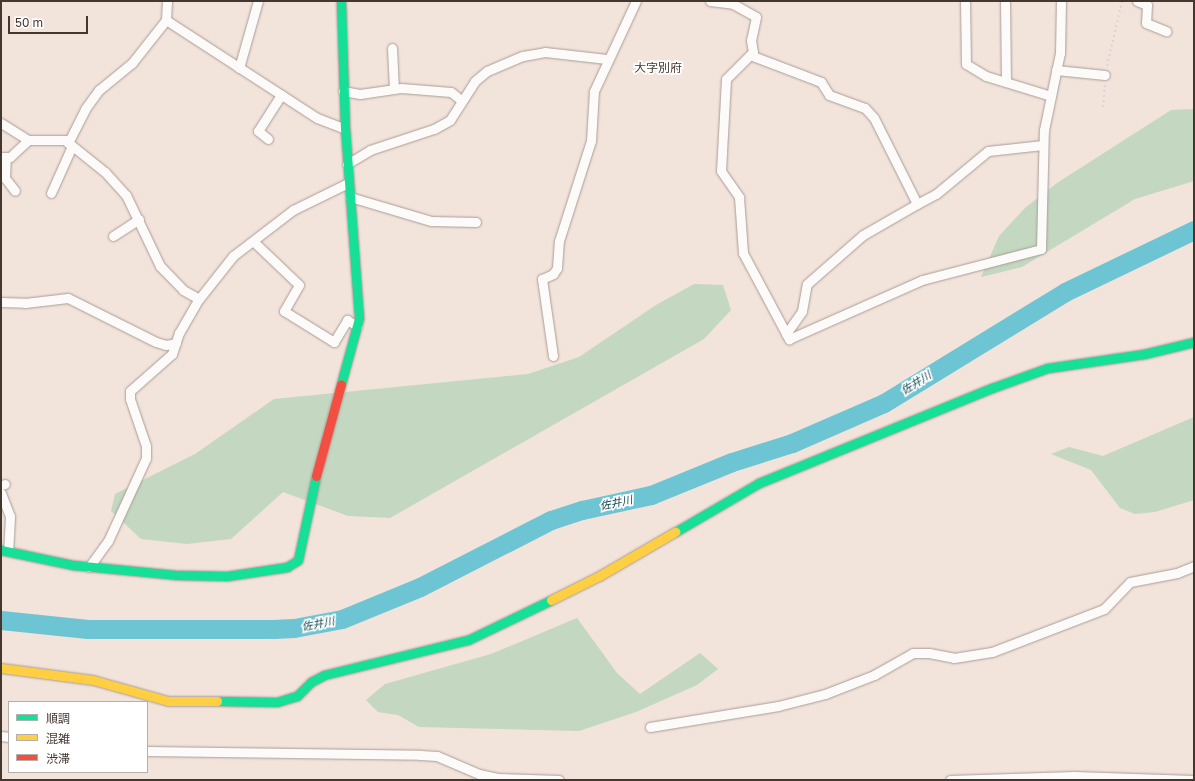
<!DOCTYPE html>
<meta charset="utf-8">
<style>
body{margin:0}
#map{position:relative;width:1195px;height:781px;overflow:hidden;background:#f2e3db;font-family:"Golos Text","Noto Sans JP",sans-serif}
div>[style]{position:absolute}
[style*='--x']{left:calc(var(--x)*1px);top:calc(var(--y)*1px);width:calc(var(--w)*1px);rotate:calc(var(--a)*1deg)}
.green>*{inset:0;background:#c3d7c1}
.river>*{height:19px;margin:-9.5px;padding:0 9.5px;transform-origin:9.5px;border-radius:9.5px;background:#6dc4d3}
.path>*{height:2px;margin-top:-1px;transform-origin:0;background:repeating-linear-gradient(90deg,#dad5d2 0 2px,transparent 0 5px)}
.roads{filter:drop-shadow(0 0 1px #a99d96) drop-shadow(0 0 1px #a99d96)}
.street>*{height:9px;margin:-4.5px;padding:0 4.5px;transform-origin:4.5px;border-radius:4.5px;background:#fdfbfa}
.fast>*{height:9px;margin:-4.5px;padding:0 4.5px;transform-origin:4.5px;border-radius:4.5px;background:#16e098}
.slow>*{height:9px;margin:-4.5px;padding:0 4.5px;transform-origin:4.5px;border-radius:4.5px;background:#ffcf43}
.jam>*{height:9px;margin:-4.5px;padding:0 4.5px;transform-origin:4.5px;border-radius:4.5px;background:#f24e42}
span{translate:-50% -50%;white-space:nowrap;text-align:center;line-height:1.15;-webkit-text-stroke:3.5px #fff;paint-order:stroke}
.water-label{font-size:11px;color:#104752;font-style:italic}
.quarter-label{font-size:12px;color:#443730}
.frame{position:absolute;inset:0;border:2px solid #443730;pointer-events:none}
.legend{position:absolute;left:8px;top:701px;width:140px;height:72px;box-sizing:border-box;background:#fff;border:1px solid #b4afac;margin:0;padding:5px 7px;list-style:none;font-size:12px;color:#443730}
.legend li{display:flex;align-items:center;gap:8px;height:20px}
.legend b{width:20px;border:1px solid #b4afac}
.scale{position:absolute;left:8px;top:16px;width:80px;height:18px;box-sizing:border-box;border:2px solid #443730;border-top:0;padding-left:5px;font-size:12px;line-height:14px;white-space:nowrap;color:#443730;-webkit-text-stroke:3px #fff;paint-order:stroke}
</style>
<div id="map">
<div class="green">
<i style="clip-path:polygon(1194px 109px,1194px 181px,1135px 199px,1022px 267px,981px 277px,999px 236px,1026px 207px,1057px 183px,1171px 110px)"></i>
<i style="clip-path:polygon(694px 284px,723px 285px,731px 310px,704px 339px,390px 518px,348px 516px,283px 492px,231px 539px,187px 544px,141px 539px,111px 511px,115px 494px,195px 454px,274px 399px,528px 374px,579px 357px,656px 305px)"></i>
<i style="clip-path:polygon(1194px 417px,1194px 500px,1155px 512px,1135px 514px,1120px 508px,1091px 470px,1051px 454px,1069px 447px,1103px 456px)"></i>
<i style="clip-path:polygon(577px 618px,617px 673px,640px 694px,700px 653px,718px 669px,697px 685px,636px 712px,579px 731px,419px 727px,398px 715px,378px 712px,366px 700px,385px 684px,491px 654px)"></i>
</div>
<div class="river">
<i style="--x:1;--y:620;--w:87;--a:5.9"></i>
<i style="--x:88;--y:629;--w:185;--a:0"></i>
<i style="--x:273;--y:629;--w:21;--a:-3"></i>
<i style="--x:294;--y:628;--w:49;--a:-10.6"></i>
<i style="--x:342;--y:619;--w:84;--a:-22.3"></i>
<i style="--x:420;--y:587;--w:147;--a:-27.1"></i>
<i style="--x:551;--y:520;--w:33;--a:-18"></i>
<i style="--x:582;--y:510;--w:71;--a:-12.3"></i>
<i style="--x:651;--y:495;--w:87;--a:-22.2"></i>
<i style="--x:732;--y:462;--w:63;--a:-17.6"></i>
<i style="--x:792;--y:443;--w:100;--a:-23.5"></i>
<i style="--x:884;--y:403;--w:212;--a:-31.5"></i>
<i style="--x:1065;--y:292;--w:143;--a:-25.7"></i>
</div>
<div class="path">
<i style="--x:1107;--y:66;--w:67;--a:-77"></i>
<i style="--x:1103;--y:107;--w:23;--a:-85"></i>
</div>
<div class="roads">
<div class="street">
<i style="--x:710;--y:1;--w:23;--a:7"></i>
<i style="--x:733;--y:4;--w:26;--a:29"></i>
<i style="--x:756;--y:17;--w:24;--a:102"></i>
<i style="--x:751;--y:40;--w:12;--a:81"></i>
<i style="--x:753;--y:52;--w:38;--a:135"></i>
<i style="--x:726;--y:79;--w:92;--a:93.1"></i>
<i style="--x:721;--y:171;--w:32;--a:55"></i>
<i style="--x:739;--y:197;--w:56;--a:85.9"></i>
<i style="--x:743;--y:253;--w:98;--a:61.9"></i>
<i style="--x:789;--y:339;--w:145;--a:-23.9"></i>
<i style="--x:922;--y:280;--w:123;--a:-14.6"></i>
<i style="--x:1041;--y:249;--w:119;--a:-88.6"></i>
<i style="--x:1044;--y:130;--w:79;--a:-78.3"></i>
<i style="--x:1060;--y:53;--w:52;--a:-88.9"></i>
<i style="--x:965;--y:1;--w:63;--a:89.1"></i>
<i style="--x:966;--y:64;--w:23;--a:31"></i>
<i style="--x:986;--y:76;--w:68;--a:17.1"></i>
<i style="--x:1005;--y:1;--w:81;--a:89.3"></i>
<i style="--x:1137;--y:1;--w:11;--a:22"></i>
<i style="--x:1147;--y:5;--w:18;--a:93"></i>
<i style="--x:1146;--y:23;--w:22;--a:22"></i>
<i style="--x:166;--y:20;--w:180;--a:33"></i>
<i style="--x:317;--y:118;--w:30;--a:21"></i>
<i style="--x:392;--y:48;--w:41;--a:87.2"></i>
<i style="--x:750;--y:55;--w:76;--a:20.8"></i>
<i style="--x:821;--y:82;--w:15;--a:58"></i>
<i style="--x:829;--y:95;--w:38;--a:20"></i>
<i style="--x:865;--y:108;--w:13;--a:48"></i>
<i style="--x:874;--y:118;--w:96;--a:63.4"></i>
<i style="--x:917;--y:204;--w:21;--a:-28"></i>
<i style="--x:936;--y:194;--w:67;--a:-39.6"></i>
<i style="--x:988;--y:151;--w:55;--a:-6.2"></i>
<i style="--x:239;--y:68;--w:70;--a:-74.2"></i>
<i style="--x:1056;--y:70;--w:49;--a:5.8"></i>
<i style="--x:343;--y:91;--w:17;--a:10"></i>
<i style="--x:360;--y:94;--w:41;--a:-8.3"></i>
<i style="--x:401;--y:88;--w:50;--a:4.6"></i>
<i style="--x:451;--y:92;--w:14;--a:39"></i>
<i style="--x:1;--y:123;--w:32;--a:32"></i>
<i style="--x:28;--y:140;--w:37;--a:0"></i>
<i style="--x:65;--y:140;--w:51;--a:38.7"></i>
<i style="--x:105;--y:172;--w:31;--a:48"></i>
<i style="--x:126;--y:195;--w:79;--a:64.4"></i>
<i style="--x:160;--y:266;--w:33;--a:46"></i>
<i style="--x:183;--y:290;--w:18;--a:29"></i>
<i style="--x:268;--y:139;--w:13;--a:-141"></i>
<i style="--x:258;--y:131;--w:43;--a:-57.4"></i>
<i style="--x:68;--y:143;--w:38;--a:-63"></i>
<i style="--x:85;--y:109;--w:24;--a:-54"></i>
<i style="--x:99;--y:90;--w:43;--a:-39.3"></i>
<i style="--x:132;--y:63;--w:55;--a:-51.7"></i>
<i style="--x:166;--y:20;--w:19;--a:-87"></i>
<i style="--x:1;--y:157;--w:9;--a:0"></i>
<i style="--x:10;--y:157;--w:25;--a:-43"></i>
<i style="--x:6;--y:157;--w:21;--a:93"></i>
<i style="--x:5;--y:178;--w:16;--a:52"></i>
<i style="--x:347;--y:164;--w:27;--a:-31"></i>
<i style="--x:370;--y:150;--w:67;--a:-18.2"></i>
<i style="--x:434;--y:129;--w:18;--a:-29"></i>
<i style="--x:450;--y:120;--w:46;--a:-57.3"></i>
<i style="--x:475;--y:81;--w:16;--a:-40"></i>
<i style="--x:487;--y:71;--w:39;--a:-23"></i>
<i style="--x:523;--y:56;--w:22;--a:-10"></i>
<i style="--x:545;--y:52;--w:62;--a:6.4"></i>
<i style="--x:51;--y:193;--w:51;--a:-65.9"></i>
<i style="--x:350;--y:197;--w:84;--a:16.5"></i>
<i style="--x:431;--y:221;--w:45;--a:1.3"></i>
<i style="--x:113;--y:236;--w:31;--a:-33"></i>
<i style="--x:254;--y:242;--w:62;--a:43.7"></i>
<i style="--x:299;--y:285;--w:30;--a:120"></i>
<i style="--x:284;--y:311;--w:59;--a:31.8"></i>
<i style="--x:334;--y:342;--w:26;--a:-59"></i>
<i style="--x:347;--y:320;--w:12;--a:31"></i>
<i style="--x:1;--y:302;--w:24;--a:2"></i>
<i style="--x:25;--y:303;--w:43;--a:-6.6"></i>
<i style="--x:68;--y:298;--w:98;--a:26.6"></i>
<i style="--x:156;--y:342;--w:10;--a:17"></i>
<i style="--x:166;--y:345;--w:10;--a:-11"></i>
<i style="--x:786;--y:334;--w:28;--a:-55"></i>
<i style="--x:802;--y:311;--w:27;--a:-80"></i>
<i style="--x:807;--y:284;--w:74;--a:-41.2"></i>
<i style="--x:863;--y:235;--w:62;--a:-29.9"></i>
<i style="--x:553;--y:356;--w:78;--a:-98.1"></i>
<i style="--x:542;--y:279;--w:12;--a:-24"></i>
<i style="--x:553;--y:274;--w:7;--a:-56"></i>
<i style="--x:557;--y:268;--w:27;--a:-86"></i>
<i style="--x:559;--y:241;--w:105;--a:-72.3"></i>
<i style="--x:591;--y:141;--w:50;--a:-86.6"></i>
<i style="--x:594;--y:91;--w:99;--a:-65"></i>
<i style="--x:1;--y:485;--w:4;--a:-14"></i>
<i style="--x:1;--y:493;--w:25;--a:69"></i>
<i style="--x:10;--y:516;--w:35;--a:93"></i>
<i style="--x:89;--y:567;--w:32;--a:-54"></i>
<i style="--x:108;--y:541;--w:91;--a:-65.4"></i>
<i style="--x:146;--y:458;--w:12;--a:-90"></i>
<i style="--x:146;--y:446;--w:50;--a:-108.8"></i>
<i style="--x:130;--y:399;--w:8;--a:-90"></i>
<i style="--x:130;--y:391;--w:56;--a:-41.4"></i>
<i style="--x:172;--y:354;--w:22;--a:-72"></i>
<i style="--x:179;--y:333;--w:39;--a:-60"></i>
<i style="--x:199;--y:299;--w:55;--a:-51.7"></i>
<i style="--x:233;--y:256;--w:76;--a:-37.5"></i>
<i style="--x:293;--y:210;--w:61;--a:-26.1"></i>
<i style="--x:650;--y:727;--w:130;--a:-9.3"></i>
<i style="--x:778;--y:706;--w:49;--a:-14.3"></i>
<i style="--x:825;--y:694;--w:53;--a:-21.2"></i>
<i style="--x:874;--y:675;--w:45;--a:-29.4"></i>
<i style="--x:913;--y:653;--w:16;--a:0"></i>
<i style="--x:929;--y:653;--w:25;--a:11"></i>
<i style="--x:954;--y:658;--w:38;--a:-9"></i>
<i style="--x:992;--y:652;--w:120;--a:-21"></i>
<i style="--x:1104;--y:609;--w:37;--a:-46"></i>
<i style="--x:1130;--y:582;--w:48;--a:-10.8"></i>
<i style="--x:1177;--y:573;--w:18;--a:-22"></i>
<i style="--x:1;--y:736;--w:8;--a:7"></i>
<i style="--x:147;--y:751;--w:273;--a:0.8"></i>
<i style="--x:420;--y:755;--w:17;--a:3"></i>
<i style="--x:437;--y:756;--w:46;--a:23.2"></i>
<i style="--x:479;--y:774;--w:19;--a:12"></i>
<i style="--x:498;--y:778;--w:61;--a:1.9"></i>
<i style="--x:950;--y:780;--w:124;--a:-1.8"></i>
<i style="--x:1074;--y:776;--w:120;--a:1.9"></i>
</div>
<div class="fast">
<i style="--x:341;--y:384;--w:68;--a:-74.7"></i>
<i style="--x:359;--y:318;--w:190;--a:-94.2"></i>
<i style="--x:345;--y:129;--w:128;--a:-91.8"></i>
<i style="--x:675;--y:532;--w:97;--a:-30.3"></i>
<i style="--x:759;--y:483;--w:252;--a:-22.2"></i>
<i style="--x:992;--y:388;--w:59;--a:-19.7"></i>
<i style="--x:1048;--y:368;--w:97;--a:-8.3"></i>
<i style="--x:1144;--y:354;--w:51;--a:-13.5"></i>
<i style="--x:1;--y:550;--w:74;--a:11.8"></i>
<i style="--x:73;--y:565;--w:103;--a:5.5"></i>
<i style="--x:176;--y:575;--w:51;--a:1.1"></i>
<i style="--x:227;--y:576;--w:61;--a:-8.5"></i>
<i style="--x:287;--y:567;--w:13;--a:-32"></i>
<i style="--x:298;--y:560;--w:86;--a:-77.9"></i>
<i style="--x:217;--y:701;--w:60;--a:1"></i>
<i style="--x:277;--y:702;--w:21;--a:-17"></i>
<i style="--x:297;--y:696;--w:20;--a:-45"></i>
<i style="--x:311;--y:682;--w:15;--a:-28"></i>
<i style="--x:324;--y:675;--w:148;--a:-13.7"></i>
<i style="--x:468;--y:640;--w:92;--a:-25.7"></i>
</div>
<div class="slow">
<i style="--x:551;--y:600;--w:56;--a:-26.6"></i>
<i style="--x:601;--y:575;--w:86;--a:-30.2"></i>
<i style="--x:1;--y:668;--w:93;--a:7.4"></i>
<i style="--x:93;--y:680;--w:78;--a:15.6"></i>
<i style="--x:168;--y:701;--w:49;--a:0"></i>
</div>
<div class="jam">
<i style="--x:316;--y:476;--w:95;--a:-74.8"></i>
</div>
</div>
<div class="water-label">
<span style="left:916px;top:383px;rotate:-32deg">佐井川</span>
<span style="left:616px;top:503px;rotate:-12deg">佐井川</span>
<span style="left:318px;top:624px;rotate:-11deg">佐井川</span>
</div>
<div class="quarter-label">
<span style="left:658px;top:68px">大字別府</span>
</div>
<div class="frame"></div>
<ul class="legend">
<li><b style="height:5px;background:#16e098"></b>順調</li>
<li><b style="height:5px;background:#ffcf43"></b>混雑</li>
<li><b style="height:5px;background:#f24e42"></b>渋滞</li>
</ul>
<div class="scale">50 m</div>
</div>
